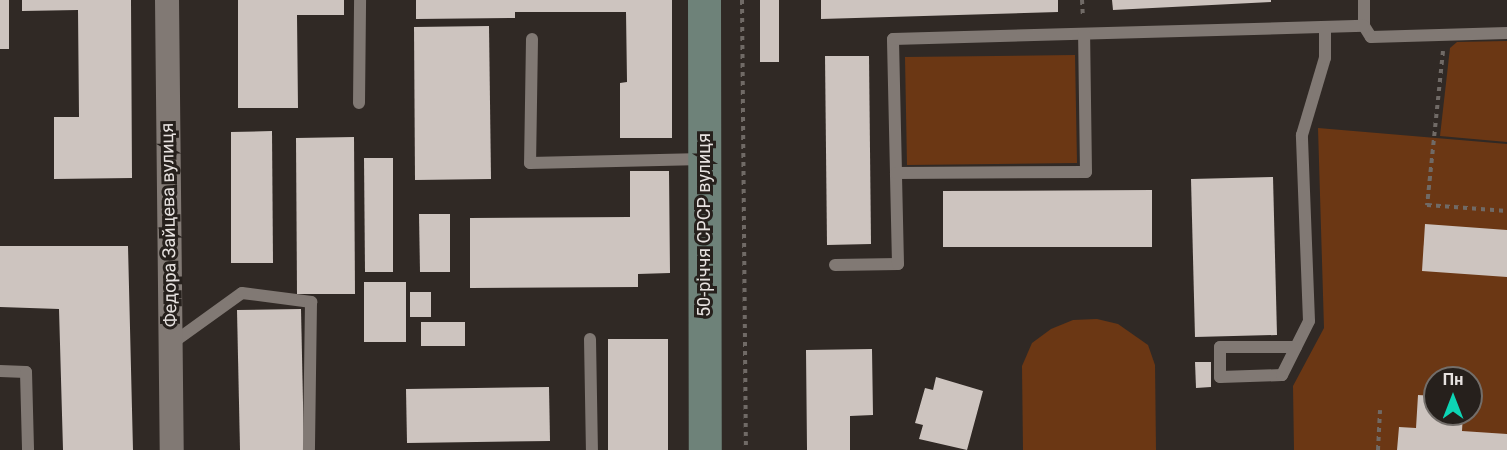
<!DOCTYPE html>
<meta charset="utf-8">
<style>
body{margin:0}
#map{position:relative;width:1507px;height:450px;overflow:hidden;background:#302925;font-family:Roboto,sans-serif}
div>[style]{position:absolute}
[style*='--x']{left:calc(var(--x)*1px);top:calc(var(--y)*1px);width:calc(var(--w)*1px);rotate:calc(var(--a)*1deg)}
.green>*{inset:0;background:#6b3714}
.building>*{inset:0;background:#cdc4bf}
.path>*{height:4px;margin-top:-2px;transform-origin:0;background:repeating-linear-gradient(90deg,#706a66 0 4.5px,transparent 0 9px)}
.lane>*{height:12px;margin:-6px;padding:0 6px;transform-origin:6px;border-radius:6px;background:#817974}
.street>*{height:24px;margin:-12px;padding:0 12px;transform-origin:12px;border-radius:12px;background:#817974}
.secondary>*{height:33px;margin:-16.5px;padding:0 16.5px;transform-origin:16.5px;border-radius:16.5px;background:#6e8279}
span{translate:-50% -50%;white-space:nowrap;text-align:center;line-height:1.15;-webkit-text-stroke:6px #26201c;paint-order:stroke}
.street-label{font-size:18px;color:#e7e2e0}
.north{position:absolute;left:1423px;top:366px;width:60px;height:60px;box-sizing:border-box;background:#26201c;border:2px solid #736e6a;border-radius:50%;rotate:0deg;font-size:16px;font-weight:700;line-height:24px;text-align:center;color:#e7e2e0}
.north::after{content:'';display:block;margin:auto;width:21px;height:27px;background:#0dd5b5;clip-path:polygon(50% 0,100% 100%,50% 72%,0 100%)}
</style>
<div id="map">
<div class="green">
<i style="clip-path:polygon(1507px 41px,1507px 142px,1440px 136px,1450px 48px,1457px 42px)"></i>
<i style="clip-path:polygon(1075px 55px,1077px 163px,907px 165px,905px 57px)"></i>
<i style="clip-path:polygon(evenodd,1318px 128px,1507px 144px,1507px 450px,1294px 450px,1293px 386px,1324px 328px,1318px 128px,1435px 378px,1471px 378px,1471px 414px,1435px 414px,1435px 378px)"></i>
<i style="clip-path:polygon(1097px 319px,1118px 324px,1148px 345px,1155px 365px,1156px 450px,1023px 450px,1022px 366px,1032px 343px,1051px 329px,1073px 320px)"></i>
</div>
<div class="building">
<i style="clip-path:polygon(0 0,9px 0,9px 49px,0 49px)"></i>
<i style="clip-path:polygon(22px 0,131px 0,132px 178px,54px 179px,54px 117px,79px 117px,78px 10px,22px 11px)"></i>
<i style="clip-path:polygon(238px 0,344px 0,344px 15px,297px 15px,298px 108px,238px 108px)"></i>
<i style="clip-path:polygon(416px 0,672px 0,672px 138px,620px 138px,620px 83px,627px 82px,626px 12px,515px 12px,515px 18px,416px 19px)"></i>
<i style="clip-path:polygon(760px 0,779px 0,779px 62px,760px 62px)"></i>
<i style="clip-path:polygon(821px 0,1058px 0,1058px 12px,821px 19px)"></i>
<i style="clip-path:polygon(1112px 0,1271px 0,1271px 2px,1113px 10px)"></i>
<i style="clip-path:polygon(489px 26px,491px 179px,415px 180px,414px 27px)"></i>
<i style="clip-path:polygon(825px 56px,869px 56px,871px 244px,827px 245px)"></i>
<i style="clip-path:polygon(272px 131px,273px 263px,231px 263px,231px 132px)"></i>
<i style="clip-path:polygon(354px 137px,355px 294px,297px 294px,296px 138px)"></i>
<i style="clip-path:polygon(364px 158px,393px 158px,393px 272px,365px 272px)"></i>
<i style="clip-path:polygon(630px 171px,669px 171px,670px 273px,638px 274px,638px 287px,470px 288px,470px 218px,630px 217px)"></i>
<i style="clip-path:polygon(1273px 177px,1277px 335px,1195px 337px,1191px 179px)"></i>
<i style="clip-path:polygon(1152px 190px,1152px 247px,943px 247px,943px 191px)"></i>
<i style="clip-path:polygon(419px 214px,450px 214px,450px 272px,420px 272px)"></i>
<i style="clip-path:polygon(1425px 224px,1507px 230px,1507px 277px,1422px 271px)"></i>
<i style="clip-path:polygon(0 246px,128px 246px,133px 450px,63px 450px,59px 309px,0 307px)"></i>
<i style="clip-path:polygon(364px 282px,406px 282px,406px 342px,364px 342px)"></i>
<i style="clip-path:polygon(410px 292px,431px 292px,431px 317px,410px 317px)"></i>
<i style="clip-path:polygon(301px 309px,304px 450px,240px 450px,237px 310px)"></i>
<i style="clip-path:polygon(421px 322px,465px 322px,465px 346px,421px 346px)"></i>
<i style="clip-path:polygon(608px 339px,668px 339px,668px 450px,608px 450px)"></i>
<i style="clip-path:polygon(872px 349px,873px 415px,850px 416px,850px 450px,807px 450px,806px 350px)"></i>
<i style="clip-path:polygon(1195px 362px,1211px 362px,1211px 387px,1196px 388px)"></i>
<i style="clip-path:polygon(936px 377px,983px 391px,967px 450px,919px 439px,923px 425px,915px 423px,925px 388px,933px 390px)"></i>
<i style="clip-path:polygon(549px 387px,550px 441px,407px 443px,406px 389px)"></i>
<i style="clip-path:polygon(1418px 395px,1435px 396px,1435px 414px,1463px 414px,1462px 431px,1507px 434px,1507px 450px,1397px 450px,1399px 427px,1416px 428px)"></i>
</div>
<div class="path">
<i style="--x:742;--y:0;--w:450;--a:89.5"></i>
<i style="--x:1082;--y:0;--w:17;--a:87"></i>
<i style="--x:1443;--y:51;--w:155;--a:95.9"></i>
<i style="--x:1427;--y:205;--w:80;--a:4.3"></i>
<i style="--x:1378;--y:450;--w:40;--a:-87.1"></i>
</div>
<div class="lane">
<i style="--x:1364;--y:0;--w:26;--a:90"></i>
<i style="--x:1364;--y:26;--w:13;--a:58"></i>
<i style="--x:1371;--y:37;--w:136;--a:-1.7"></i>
<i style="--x:532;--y:39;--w:124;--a:90.9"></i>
<i style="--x:530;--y:163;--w:173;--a:-1.3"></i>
<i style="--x:359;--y:103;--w:103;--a:-89.4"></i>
<i style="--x:896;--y:173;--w:134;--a:-91.3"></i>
<i style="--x:893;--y:39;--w:471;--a:-1.6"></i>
<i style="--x:835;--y:265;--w:63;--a:-0.9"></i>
<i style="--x:898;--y:264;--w:91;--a:-91.3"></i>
<i style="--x:896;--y:173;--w:190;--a:-0.3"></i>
<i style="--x:1086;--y:172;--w:137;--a:-90.8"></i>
<i style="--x:590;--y:339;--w:111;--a:89"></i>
<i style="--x:171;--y:344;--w:87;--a:-35.7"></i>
<i style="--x:242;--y:293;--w:70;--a:7.4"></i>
<i style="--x:311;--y:302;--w:148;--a:90.8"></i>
<i style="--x:1296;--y:347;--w:76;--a:180"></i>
<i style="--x:1220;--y:347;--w:30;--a:90"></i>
<i style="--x:1220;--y:377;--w:62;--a:-1.8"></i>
<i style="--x:1282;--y:375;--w:60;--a:-63.4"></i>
<i style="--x:1309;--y:321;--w:186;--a:-92.2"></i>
<i style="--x:1302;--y:135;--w:80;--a:-73.4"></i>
<i style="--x:1325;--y:58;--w:31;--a:-90"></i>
<i style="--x:0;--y:371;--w:26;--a:2"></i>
<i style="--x:26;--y:372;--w:78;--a:88.5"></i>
</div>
<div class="street">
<i style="--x:167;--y:0;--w:450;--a:89.4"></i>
</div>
<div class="secondary">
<i style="--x:704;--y:0;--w:450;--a:89.9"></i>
</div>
<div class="street-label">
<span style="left:169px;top:225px;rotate:-91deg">Федора Зайцева вулиця</span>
<span style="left:704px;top:225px;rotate:-90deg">50-річчя СРСР вулиця</span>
</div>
<div class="north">Пн</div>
</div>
